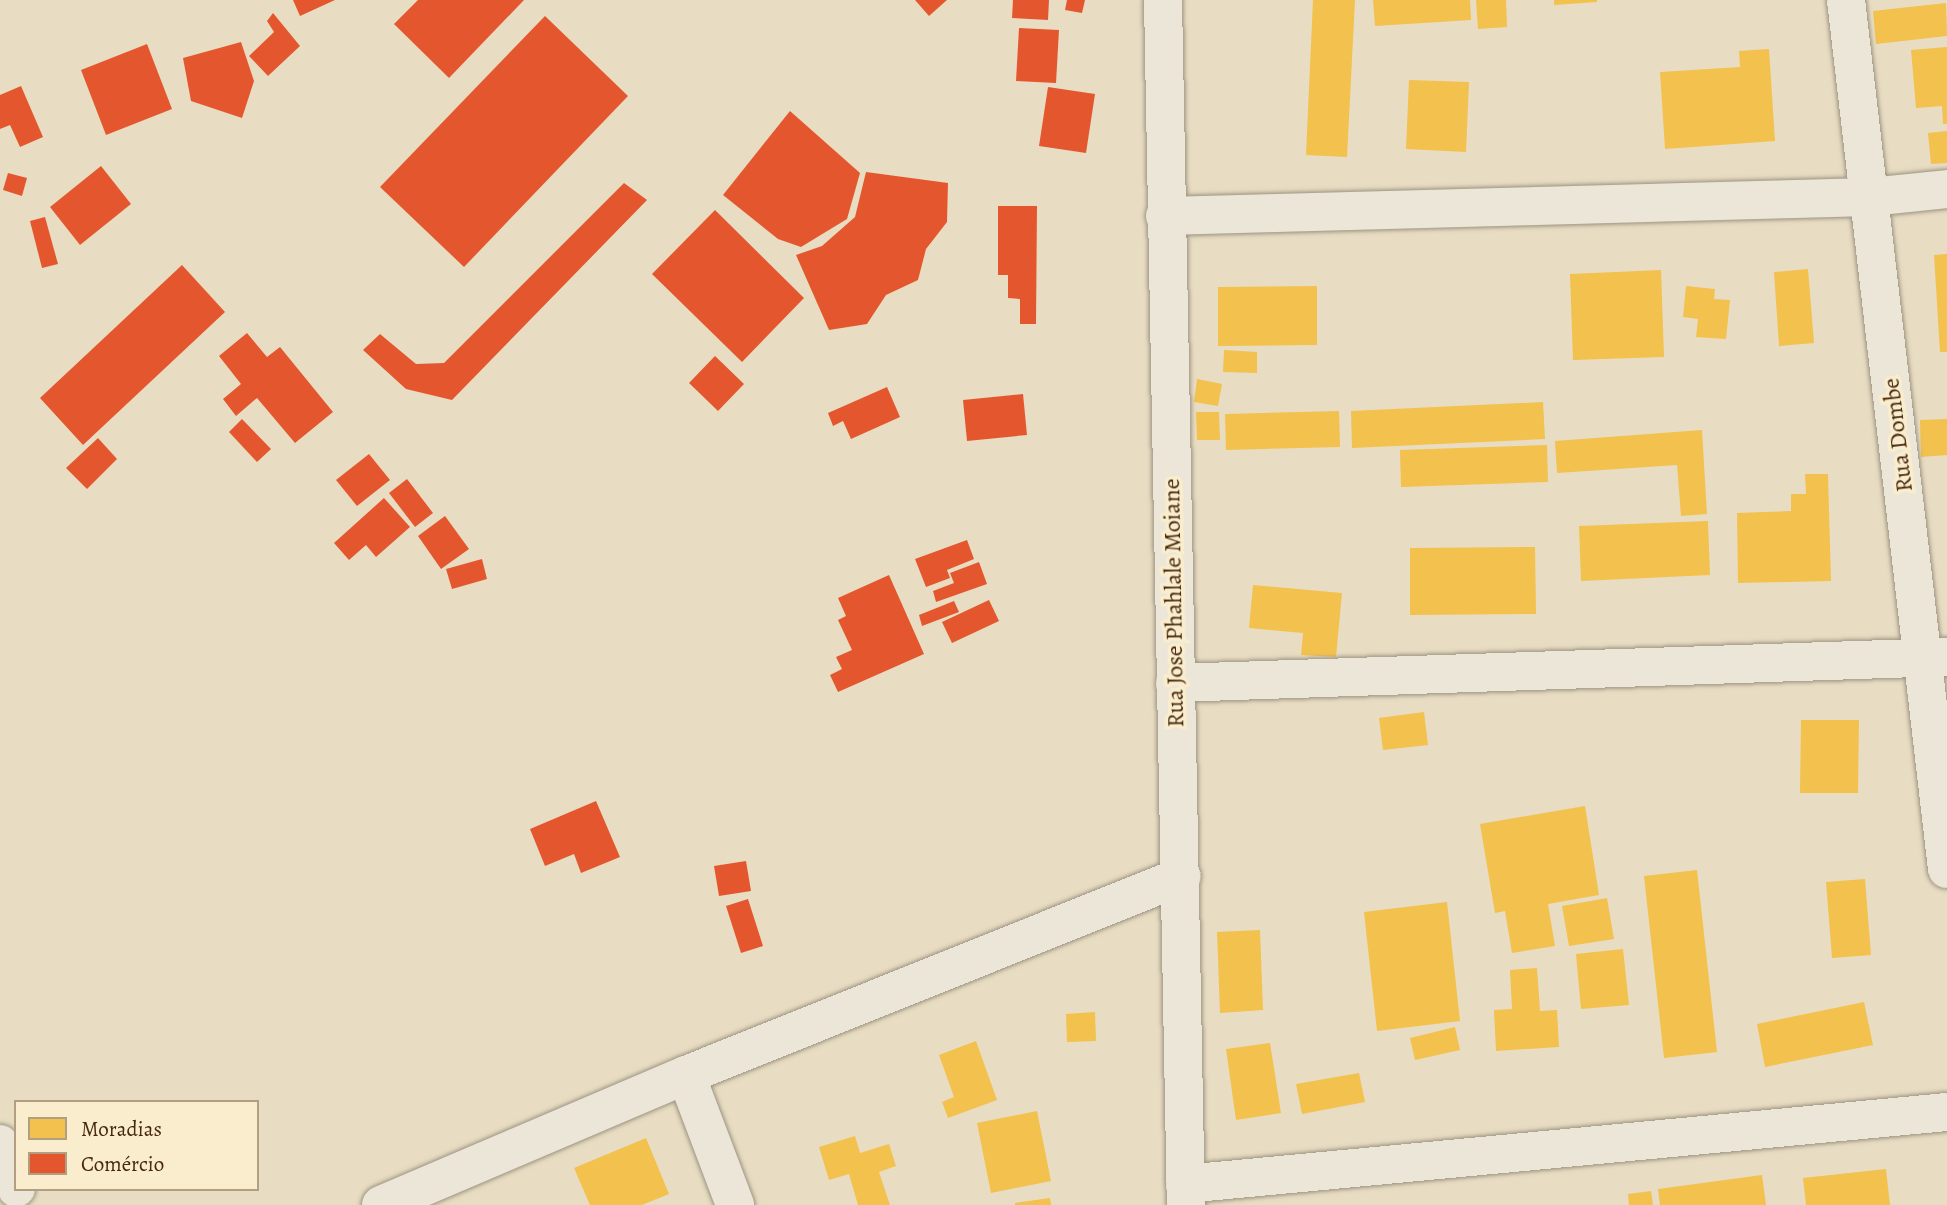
<!DOCTYPE html>
<meta charset="utf-8">
<style>
body{margin:0}
#map{position:relative;width:1947px;height:1205px;overflow:hidden;background:#e8ddc2;font-family:Alegreya,serif}
div>[style]{position:absolute}
[style*='--x']{left:calc(var(--x)*1px);top:calc(var(--y)*1px);width:calc(var(--w)*1px);rotate:calc(var(--a)*1deg)}
.homes>*{inset:0;background:#f2c14e}
.shops>*{inset:0;background:#e4572e}
.roads{filter:drop-shadow(0 0 2px #9d9381) drop-shadow(0 0 2px #9d9381)}
.street>*{height:38px;margin:-19px;padding:0 19px;transform-origin:19px;border-radius:19px;background:#ebe6d8}
.secondary>*{height:38px;margin:-19px;padding:0 19px;transform-origin:19px;border-radius:19px;background:#ebe6d8}
span{translate:-50% -50%;white-space:nowrap;text-align:center;line-height:1.15;-webkit-text-stroke:7px #faedcd;paint-order:stroke}
.street-label{font-size:24px;color:#46280f}
.legend{position:absolute;left:14px;top:1100px;width:245px;height:91px;box-sizing:border-box;background:#faedcd;border:2px solid #b29e81;margin:0;padding:9px 12px;list-style:none;font-size:21px;color:#46280f}
.legend li{display:flex;align-items:center;gap:14px;height:35px}
.legend b{width:35px;border:2px solid #b29e81}
</style>
<div id="map">
<div class="homes">
<i style="clip-path:polygon(1313px 0,1355px 0,1347px 157px,1306px 155px)"></i>
<i style="clip-path:polygon(1373px 0,1470px 0,1471px 20px,1375px 26px)"></i>
<i style="clip-path:polygon(1476px 0,1506px 0,1507px 27px,1478px 29px)"></i>
<i style="clip-path:polygon(1554px 0,1597px 0,1597px 2px,1554px 5px)"></i>
<i style="clip-path:polygon(1946px 3px,1947px 36px,1876px 44px,1873px 11px)"></i>
<i style="clip-path:polygon(1947px 47px,1947px 124px,1943px 124px,1942px 106px,1916px 108px,1911px 50px)"></i>
<i style="clip-path:polygon(1769px 49px,1775px 141px,1665px 149px,1660px 72px,1740px 67px,1739px 51px)"></i>
<i style="clip-path:polygon(1409px 80px,1469px 82px,1466px 152px,1406px 149px)"></i>
<i style="clip-path:polygon(1947px 131px,1947px 163px,1931px 164px,1928px 133px)"></i>
<i style="clip-path:polygon(1947px 254px,1947px 352px,1940px 352px,1934px 255px)"></i>
<i style="clip-path:polygon(1808px 269px,1814px 343px,1779px 346px,1774px 272px)"></i>
<i style="clip-path:polygon(1661px 270px,1664px 357px,1573px 360px,1570px 274px)"></i>
<i style="clip-path:polygon(1317px 286px,1317px 345px,1218px 346px,1218px 287px)"></i>
<i style="clip-path:polygon(1686px 286px,1715px 289px,1714px 299px,1730px 300px,1726px 339px,1696px 337px,1698px 319px,1683px 317px)"></i>
<i style="clip-path:polygon(1224px 350px,1257px 352px,1257px 373px,1223px 372px)"></i>
<i style="clip-path:polygon(1197px 379px,1222px 384px,1218px 406px,1194px 402px)"></i>
<i style="clip-path:polygon(1543px 402px,1545px 439px,1352px 448px,1351px 411px)"></i>
<i style="clip-path:polygon(1339px 411px,1340px 447px,1226px 450px,1225px 414px)"></i>
<i style="clip-path:polygon(1196px 412px,1219px 412px,1220px 440px,1197px 440px)"></i>
<i style="clip-path:polygon(1947px 419px,1947px 455px,1921px 457px,1920px 420px)"></i>
<i style="clip-path:polygon(1702px 430px,1707px 514px,1681px 516px,1677px 465px,1557px 473px,1555px 441px)"></i>
<i style="clip-path:polygon(1547px 445px,1548px 482px,1401px 487px,1400px 450px)"></i>
<i style="clip-path:polygon(1805px 474px,1828px 474px,1831px 581px,1738px 583px,1737px 513px,1791px 511px,1791px 494px,1806px 494px)"></i>
<i style="clip-path:polygon(1708px 521px,1710px 575px,1581px 581px,1579px 526px)"></i>
<i style="clip-path:polygon(1535px 547px,1536px 614px,1410px 615px,1410px 548px)"></i>
<i style="clip-path:polygon(1253px 585px,1342px 593px,1336px 657px,1301px 655px,1303px 633px,1249px 628px)"></i>
<i style="clip-path:polygon(1424px 712px,1428px 745px,1383px 750px,1379px 718px)"></i>
<i style="clip-path:polygon(1801px 720px,1859px 720px,1858px 793px,1800px 793px)"></i>
<i style="clip-path:polygon(1585px 806px,1599px 895px,1548px 904px,1555px 946px,1512px 953px,1505px 911px,1495px 913px,1480px 824px)"></i>
<i style="clip-path:polygon(1697px 870px,1717px 1052px,1664px 1058px,1644px 876px)"></i>
<i style="clip-path:polygon(1865px 879px,1871px 955px,1832px 958px,1826px 882px)"></i>
<i style="clip-path:polygon(1607px 898px,1614px 939px,1569px 946px,1562px 906px)"></i>
<i style="clip-path:polygon(1447px 902px,1460px 1021px,1377px 1031px,1364px 912px)"></i>
<i style="clip-path:polygon(1260px 930px,1263px 1010px,1220px 1013px,1217px 932px)"></i>
<i style="clip-path:polygon(1623px 949px,1629px 1005px,1581px 1009px,1576px 954px)"></i>
<i style="clip-path:polygon(1537px 968px,1540px 1011px,1557px 1010px,1559px 1047px,1496px 1051px,1494px 1010px,1512px 1009px,1510px 970px)"></i>
<i style="clip-path:polygon(1864px 1002px,1873px 1045px,1765px 1067px,1757px 1024px)"></i>
<i style="clip-path:polygon(1095px 1012px,1096px 1041px,1067px 1042px,1066px 1014px)"></i>
<i style="clip-path:polygon(1455px 1027px,1460px 1050px,1415px 1060px,1410px 1038px)"></i>
<i style="clip-path:polygon(976px 1041px,997px 1100px,948px 1118px,942px 1102px,954px 1097px,939px 1055px)"></i>
<i style="clip-path:polygon(1270px 1043px,1281px 1113px,1236px 1120px,1226px 1049px)"></i>
<i style="clip-path:polygon(1359px 1073px,1365px 1102px,1302px 1114px,1296px 1084px)"></i>
<i style="clip-path:polygon(1037px 1111px,1051px 1181px,991px 1193px,977px 1123px)"></i>
<i style="clip-path:polygon(855px 1136px,860px 1153px,889px 1144px,896px 1166px,879px 1172px,890px 1205px,858px 1205px,849px 1174px,829px 1180px,819px 1147px)"></i>
<i style="clip-path:polygon(646px 1138px,669px 1194px,642px 1205px,590px 1205px,574px 1168px)"></i>
<i style="clip-path:polygon(1886px 1169px,1890px 1205px,1806px 1205px,1803px 1178px)"></i>
<i style="clip-path:polygon(1762px 1175px,1766px 1205px,1660px 1205px,1658px 1189px)"></i>
<i style="clip-path:polygon(1651px 1191px,1653px 1205px,1629px 1205px,1628px 1194px)"></i>
<i style="clip-path:polygon(1050px 1198px,1051px 1205px,1015px 1205px,1015px 1203px)"></i>
</div>
<div class="shops">
<i style="clip-path:polygon(293px 0,335px 0,300px 16px)"></i>
<i style="clip-path:polygon(418px 0,524px 0,449px 78px,394px 24px)"></i>
<i style="clip-path:polygon(915px 0,947px 0,929px 16px)"></i>
<i style="clip-path:polygon(1013px 0,1049px 0,1048px 20px,1012px 18px)"></i>
<i style="clip-path:polygon(1067px 0,1085px 0,1082px 13px,1065px 10px)"></i>
<i style="clip-path:polygon(273px 13px,300px 46px,268px 76px,249px 56px,274px 32px,267px 21px)"></i>
<i style="clip-path:polygon(545px 16px,628px 96px,464px 267px,380px 187px)"></i>
<i style="clip-path:polygon(1019px 28px,1059px 30px,1056px 83px,1016px 81px)"></i>
<i style="clip-path:polygon(241px 42px,254px 81px,242px 118px,191px 101px,183px 58px)"></i>
<i style="clip-path:polygon(147px 44px,172px 109px,106px 135px,81px 70px)"></i>
<i style="clip-path:polygon(21px 86px,43px 137px,20px 147px,10px 125px,0 129px,0 95px)"></i>
<i style="clip-path:polygon(1048px 87px,1095px 94px,1086px 153px,1039px 146px)"></i>
<i style="clip-path:polygon(790px 111px,860px 173px,847px 219px,801px 247px,778px 239px,723px 195px)"></i>
<i style="clip-path:polygon(101px 166px,131px 204px,80px 245px,50px 207px)"></i>
<i style="clip-path:polygon(866px 172px,948px 183px,947px 222px,926px 249px,918px 280px,886px 295px,867px 324px,829px 330px,796px 255px,822px 246px,855px 217px)"></i>
<i style="clip-path:polygon(8px 173px,27px 178px,22px 196px,3px 190px)"></i>
<i style="clip-path:polygon(624px 183px,647px 200px,452px 400px,406px 389px,363px 350px,380px 334px,416px 364px,444px 363px)"></i>
<i style="clip-path:polygon(998px 206px,1037px 206px,1036px 324px,1020px 324px,1020px 299px,1008px 298px,1008px 275px,998px 275px)"></i>
<i style="clip-path:polygon(715px 210px,804px 298px,742px 362px,652px 274px)"></i>
<i style="clip-path:polygon(45px 217px,58px 264px,42px 268px,30px 221px)"></i>
<i style="clip-path:polygon(182px 265px,225px 312px,83px 445px,40px 398px)"></i>
<i style="clip-path:polygon(247px 333px,267px 357px,280px 347px,333px 412px,295px 443px,257px 398px,236px 416px,223px 399px,241px 384px,219px 356px)"></i>
<i style="clip-path:polygon(715px 356px,744px 384px,718px 411px,689px 383px)"></i>
<i style="clip-path:polygon(887px 387px,900px 417px,851px 439px,843px 421px,833px 426px,828px 413px)"></i>
<i style="clip-path:polygon(1023px 394px,1027px 435px,967px 441px,963px 400px)"></i>
<i style="clip-path:polygon(242px 419px,271px 449px,257px 462px,229px 432px)"></i>
<i style="clip-path:polygon(98px 438px,117px 459px,87px 489px,66px 468px)"></i>
<i style="clip-path:polygon(369px 454px,390px 480px,357px 506px,336px 480px)"></i>
<i style="clip-path:polygon(407px 479px,433px 513px,415px 527px,389px 493px)"></i>
<i style="clip-path:polygon(384px 498px,410px 527px,376px 557px,366px 545px,349px 560px,334px 543px)"></i>
<i style="clip-path:polygon(445px 516px,469px 549px,441px 569px,418px 536px)"></i>
<i style="clip-path:polygon(967px 540px,974px 559px,947px 570px,950px 578px,926px 587px,915px 559px)"></i>
<i style="clip-path:polygon(482px 559px,487px 579px,452px 589px,446px 569px)"></i>
<i style="clip-path:polygon(979px 562px,987px 584px,936px 602px,933px 591px,954px 583px,950px 573px)"></i>
<i style="clip-path:polygon(889px 575px,924px 654px,838px 692px,830px 675px,842px 669px,836px 657px,852px 650px,838px 620px,846px 616px,838px 598px)"></i>
<i style="clip-path:polygon(989px 600px,999px 621px,952px 643px,942px 622px)"></i>
<i style="clip-path:polygon(954px 601px,959px 612px,922px 626px,919px 615px)"></i>
<i style="clip-path:polygon(596px 801px,620px 857px,581px 873px,574px 854px,545px 866px,530px 829px)"></i>
<i style="clip-path:polygon(746px 861px,751px 891px,719px 896px,714px 866px)"></i>
<i style="clip-path:polygon(748px 899px,763px 946px,741px 953px,726px 906px)"></i>
</div>
<div class="roads">
<div class="street">
<i style="--x:1163;--y:0;--w:1205;--a:88.91"></i>
<i style="--x:1165;--y:216;--w:705;--a:-1.54"></i>
<i style="--x:1870;--y:197;--w:77;--a:-5.9"></i>
<i style="--x:1175;--y:683;--w:772;--a:-1.93"></i>
<i style="--x:686;--y:1075;--w:139;--a:69.3"></i>
<i style="--x:0;--y:1144;--w:47;--a:70"></i>
<i style="--x:1185;--y:1184;--w:765;--a:-5.4"></i>
<i style="--x:381;--y:1205;--w:332;--a:-23.1"></i>
<i style="--x:686;--y:1075;--w:534;--a:-21.86"></i>
</div>
<div class="secondary">
<i style="--x:1846;--y:0;--w:875;--a:83.37"></i>
</div>
</div>
<div class="street-label">
<span style="left:1898px;top:435px;rotate:-97deg">Rua Dombe</span>
<span style="left:1174px;top:603px;rotate:-91deg">Rua Jose Phahlale Moiane</span>
</div>
<ul class="legend">
<li><b style="height:19px;background:#f2c14e"></b>Moradias</li>
<li><b style="height:19px;background:#e4572e"></b>Comércio</li>
</ul>
</div>
